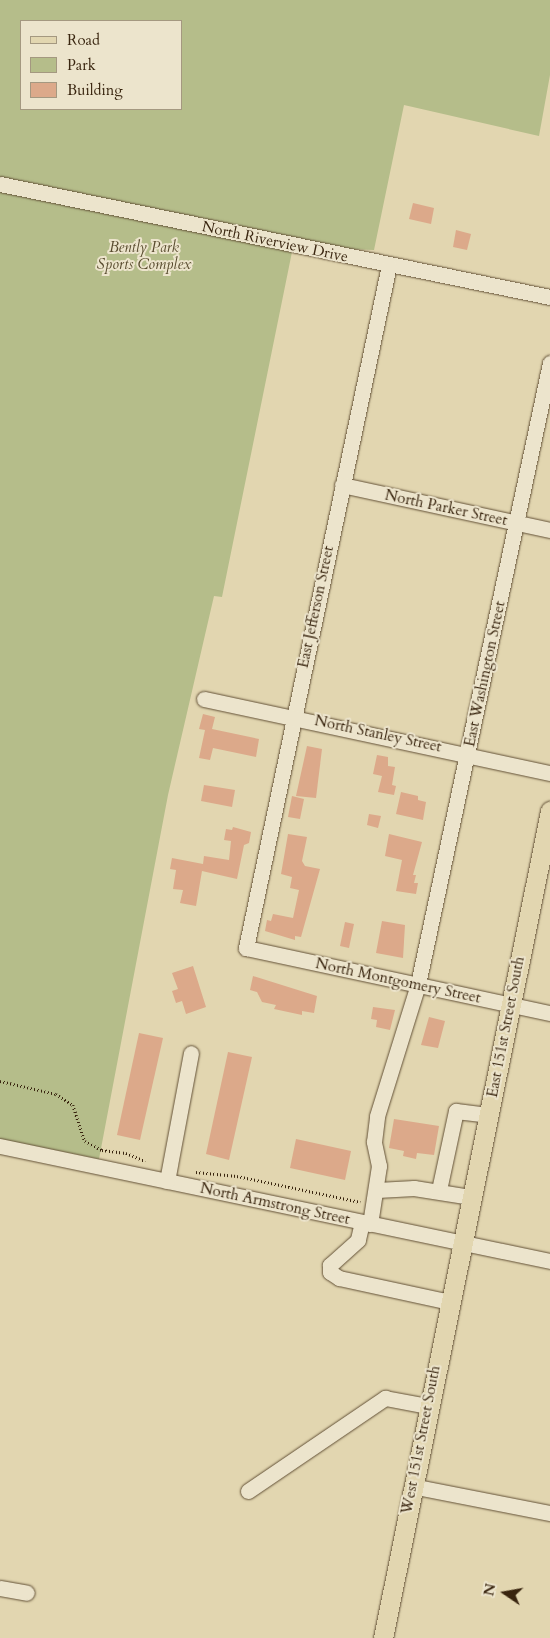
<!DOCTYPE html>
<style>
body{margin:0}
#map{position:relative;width:550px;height:1638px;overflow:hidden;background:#e2d6b0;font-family:Cardo,serif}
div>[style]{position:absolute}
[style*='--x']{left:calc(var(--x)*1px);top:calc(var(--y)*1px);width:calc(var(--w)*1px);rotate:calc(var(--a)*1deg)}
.green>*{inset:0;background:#b5bd8a}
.building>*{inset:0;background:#dca98a}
.path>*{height:2.5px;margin-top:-1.25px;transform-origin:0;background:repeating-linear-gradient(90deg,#39250f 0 1px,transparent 0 3.5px)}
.roads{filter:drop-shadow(0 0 1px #635137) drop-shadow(0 0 1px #635137)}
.minor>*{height:15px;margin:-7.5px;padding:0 7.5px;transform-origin:7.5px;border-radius:7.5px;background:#ece4cc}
.major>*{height:19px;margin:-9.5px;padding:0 9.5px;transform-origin:9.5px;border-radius:9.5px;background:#e2d6b0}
span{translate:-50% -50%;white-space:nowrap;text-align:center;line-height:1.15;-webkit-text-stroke:4px #ece4cc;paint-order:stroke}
.street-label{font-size:15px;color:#39250f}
.park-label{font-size:15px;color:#584b2e;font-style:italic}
.legend{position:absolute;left:20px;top:20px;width:162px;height:90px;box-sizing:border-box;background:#ece4cc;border:1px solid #a49880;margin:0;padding:6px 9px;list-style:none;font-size:15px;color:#39250f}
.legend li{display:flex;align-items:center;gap:10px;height:25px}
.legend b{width:25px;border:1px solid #a49880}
.north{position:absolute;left:480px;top:1568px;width:50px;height:50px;-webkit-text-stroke:4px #ece4cc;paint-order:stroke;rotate:282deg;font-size:14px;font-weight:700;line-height:20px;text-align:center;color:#39250f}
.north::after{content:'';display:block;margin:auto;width:18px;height:22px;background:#39250f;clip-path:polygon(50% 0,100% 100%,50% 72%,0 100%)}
</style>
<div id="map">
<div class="green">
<i style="clip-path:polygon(evenodd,0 0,550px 0,550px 75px,539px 136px,404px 105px,374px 250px,293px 247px,222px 597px,214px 596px,168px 795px,99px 1159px,0 1139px,0 0,21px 21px,181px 21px,181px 109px,21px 109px,21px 21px)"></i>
</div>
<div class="building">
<i style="clip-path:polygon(413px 203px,434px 208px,431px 224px,409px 219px)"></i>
<i style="clip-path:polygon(456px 230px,471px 234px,467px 250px,453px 247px)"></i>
<i style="clip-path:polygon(203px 714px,215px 717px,212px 729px,259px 739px,256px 757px,213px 748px,210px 760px,199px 758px,205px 730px,199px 729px)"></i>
<i style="clip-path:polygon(307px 746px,322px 749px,316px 798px,296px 796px)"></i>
<i style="clip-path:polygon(377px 755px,388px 757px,388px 766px,395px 767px,392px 785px,396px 786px,394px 795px,378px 792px,382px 776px,373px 774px)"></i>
<i style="clip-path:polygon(204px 785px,235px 790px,232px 807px,201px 801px)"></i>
<i style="clip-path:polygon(401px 792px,418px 796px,418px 800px,426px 802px,423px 820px,396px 814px)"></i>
<i style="clip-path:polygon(292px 796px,304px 799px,300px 819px,288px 817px)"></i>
<i style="clip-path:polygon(369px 814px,381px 816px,378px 828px,367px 825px)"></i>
<i style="clip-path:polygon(233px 827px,251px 832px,249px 843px,244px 845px,237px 879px,202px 871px,196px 906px,180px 903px,183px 890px,173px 889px,176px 870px,170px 869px,172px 858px,203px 864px,204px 856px,229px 860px,231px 841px,224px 840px,226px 829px,232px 830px)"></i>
<i style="clip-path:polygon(288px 834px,307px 837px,302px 861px,305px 866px,320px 869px,301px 937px,295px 936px,295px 940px,265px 931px,267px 920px,271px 921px,273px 914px,293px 918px,299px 890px,290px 888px,292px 877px,281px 874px)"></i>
<i style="clip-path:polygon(389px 834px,422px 842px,413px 875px,416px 875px,414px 883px,418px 883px,416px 894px,396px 891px,402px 860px,385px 856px)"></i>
<i style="clip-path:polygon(382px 921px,405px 925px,403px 958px,376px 953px)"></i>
<i style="clip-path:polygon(345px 922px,354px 924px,349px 948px,340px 946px)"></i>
<i style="clip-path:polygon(193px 966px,206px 1007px,186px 1014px,182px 1001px,176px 1003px,172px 991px,178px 989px,172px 973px)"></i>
<i style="clip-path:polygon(253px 976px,317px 996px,314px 1013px,302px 1011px,302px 1015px,274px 1009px,276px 1005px,262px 1002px,257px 992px,250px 990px)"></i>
<i style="clip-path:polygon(373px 1007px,395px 1010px,390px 1030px,376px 1027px,377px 1020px,371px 1019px)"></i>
<i style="clip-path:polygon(429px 1017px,445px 1021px,438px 1048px,421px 1045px)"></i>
<i style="clip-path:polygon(139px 1033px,163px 1038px,140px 1140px,117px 1135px)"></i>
<i style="clip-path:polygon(228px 1052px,252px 1057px,229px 1160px,206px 1154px)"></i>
<i style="clip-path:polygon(394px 1119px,439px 1126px,434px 1155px,417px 1153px,416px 1159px,403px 1156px,404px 1151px,389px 1148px)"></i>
<i style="clip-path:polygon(296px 1139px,351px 1151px,345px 1180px,290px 1168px)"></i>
</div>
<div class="path">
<i style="--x:0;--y:1081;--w:57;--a:13.1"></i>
<i style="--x:56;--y:1094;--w:20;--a:33"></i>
<i style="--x:73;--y:1105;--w:38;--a:72"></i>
<i style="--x:85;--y:1141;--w:19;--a:28"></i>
<i style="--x:102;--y:1150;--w:24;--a:7"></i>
<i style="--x:126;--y:1153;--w:21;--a:23"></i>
<i style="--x:196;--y:1172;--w:41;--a:5.6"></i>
<i style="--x:237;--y:1176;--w:126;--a:11.9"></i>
</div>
<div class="roads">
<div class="minor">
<i style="--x:0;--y:184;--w:561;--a:11.61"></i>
<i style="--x:389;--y:265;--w:698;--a:101.83"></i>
<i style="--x:246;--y:948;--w:311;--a:12.1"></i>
<i style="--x:342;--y:485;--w:213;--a:12.2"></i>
<i style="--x:204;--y:699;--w:354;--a:12.1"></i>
<i style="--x:0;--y:1146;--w:562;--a:11.81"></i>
<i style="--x:167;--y:1181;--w:130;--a:-79.4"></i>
<i style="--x:377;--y:1190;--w:37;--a:-3"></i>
<i style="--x:414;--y:1188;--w:58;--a:9"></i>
<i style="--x:439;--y:1190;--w:81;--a:-77.9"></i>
<i style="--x:456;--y:1111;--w:32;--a:7"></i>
<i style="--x:362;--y:1222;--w:18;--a:103"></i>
<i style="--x:358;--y:1240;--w:38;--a:138"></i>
<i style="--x:330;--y:1265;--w:7;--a:90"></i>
<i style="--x:330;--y:1272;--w:11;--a:34"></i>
<i style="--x:339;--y:1278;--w:114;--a:12.2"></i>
<i style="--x:370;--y:1224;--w:59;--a:-81.2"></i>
<i style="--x:379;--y:1166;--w:25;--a:-102"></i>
<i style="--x:374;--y:1142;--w:26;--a:-83"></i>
<i style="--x:377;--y:1116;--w:138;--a:-72.7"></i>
<i style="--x:418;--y:984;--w:635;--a:-78"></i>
<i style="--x:412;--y:1486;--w:141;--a:11.1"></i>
<i style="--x:248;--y:1491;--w:166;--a:-34.2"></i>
<i style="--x:385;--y:1398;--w:44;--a:10.5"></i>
<i style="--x:0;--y:1588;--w:27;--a:10"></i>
</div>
<div class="major">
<i style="--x:383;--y:1638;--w:844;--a:-78.58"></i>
</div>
</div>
<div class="street-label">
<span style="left:275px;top:242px;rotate:12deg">North Riverview Drive</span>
<span style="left:446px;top:508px;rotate:12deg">North Parker Street</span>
<span style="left:316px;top:607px;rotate:-78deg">East Jefferson Street</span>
<span style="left:485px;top:674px;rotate:-78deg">East Washington Street</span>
<span style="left:378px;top:734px;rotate:12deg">North Stanley Street</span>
<span style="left:398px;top:981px;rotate:12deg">North Montgomery Street</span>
<span style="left:506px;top:1027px;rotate:-79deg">East 151st Street South</span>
<span style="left:275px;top:1204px;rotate:12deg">North Armstrong Street</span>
<span style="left:421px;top:1440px;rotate:-79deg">West 151st Street South</span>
</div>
<div class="park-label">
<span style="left:144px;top:256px">Bently Park<br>Sports Complex</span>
</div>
<ul class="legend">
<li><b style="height:6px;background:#e2d6b0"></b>Road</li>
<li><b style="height:14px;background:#b5bd8a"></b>Park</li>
<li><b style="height:14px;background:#dca98a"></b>Building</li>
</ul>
<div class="north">N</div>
</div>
